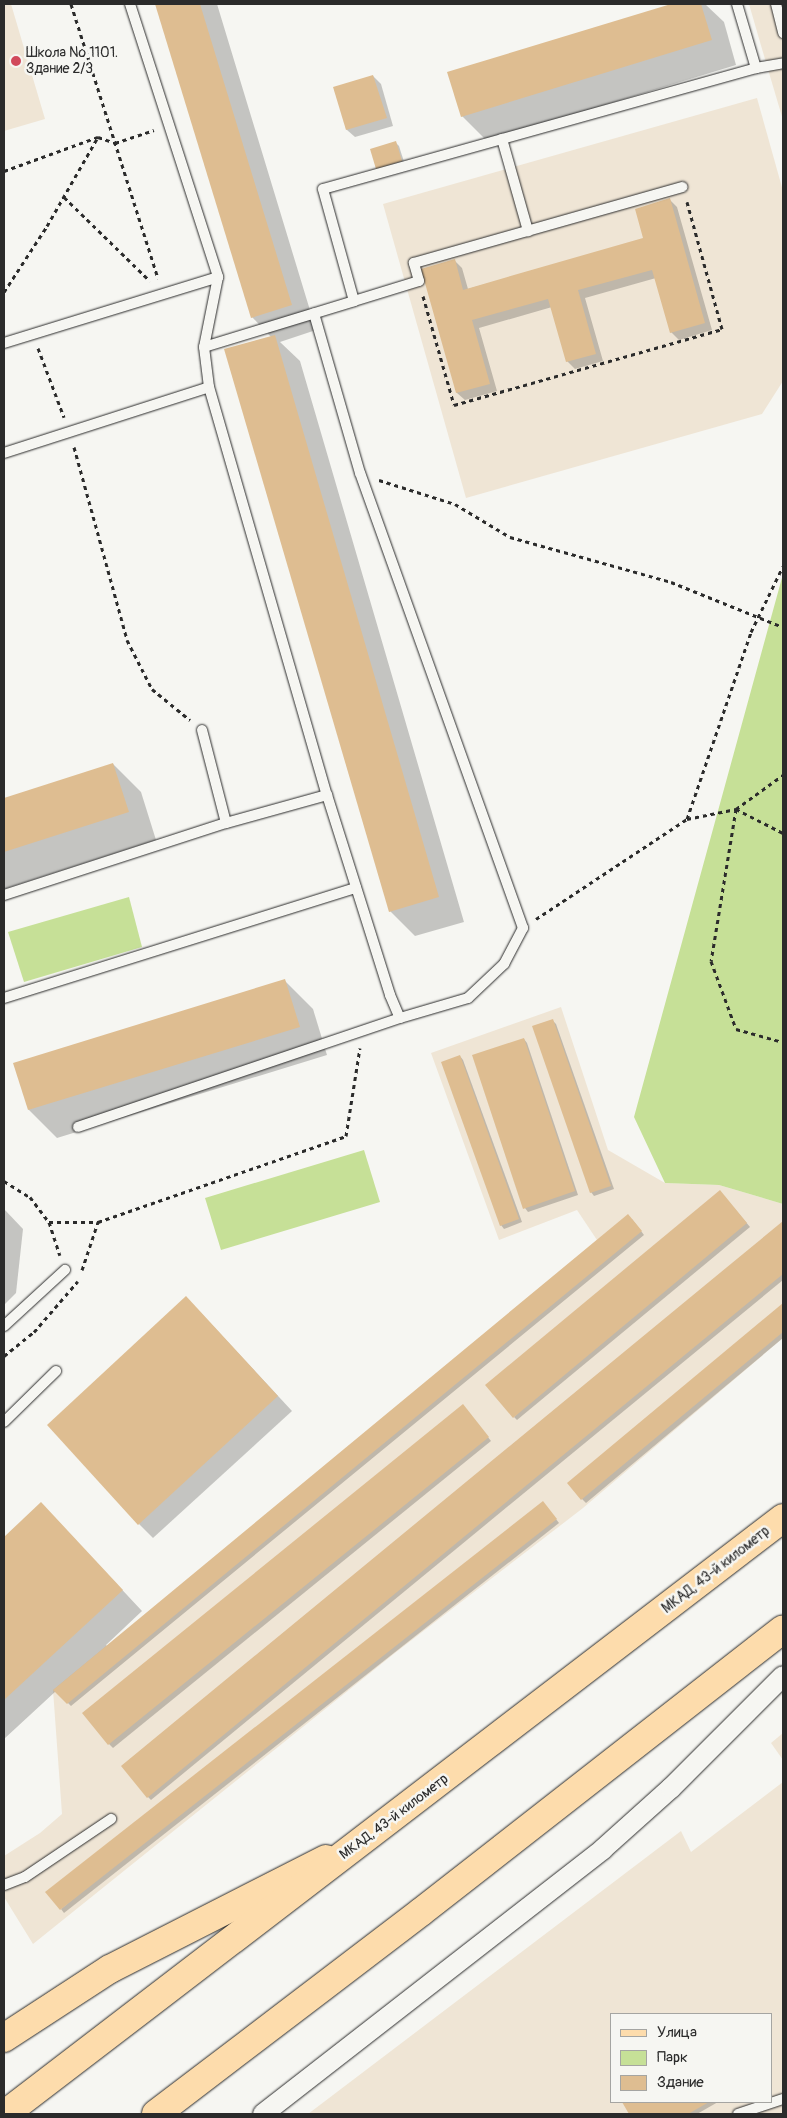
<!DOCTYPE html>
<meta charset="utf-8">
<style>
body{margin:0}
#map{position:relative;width:787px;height:2118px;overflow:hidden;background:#f6f6f2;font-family:Pangolin,sans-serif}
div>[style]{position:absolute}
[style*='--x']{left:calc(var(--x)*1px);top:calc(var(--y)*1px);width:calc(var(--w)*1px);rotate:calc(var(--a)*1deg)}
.built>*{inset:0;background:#efe5d5}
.green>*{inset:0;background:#c6e097}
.shadow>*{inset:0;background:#0003}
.building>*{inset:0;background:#debd91}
.path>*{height:3px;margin-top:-1.5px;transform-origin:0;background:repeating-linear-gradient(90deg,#2b2b2b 0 4px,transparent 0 8px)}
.roads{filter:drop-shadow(0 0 1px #2b2b2b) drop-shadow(0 0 1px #2b2b2b)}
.lane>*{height:10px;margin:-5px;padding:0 5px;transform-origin:5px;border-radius:5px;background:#f6f6f2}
.street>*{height:20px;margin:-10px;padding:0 10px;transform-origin:10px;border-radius:10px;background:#f6f6f2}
.primary>*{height:28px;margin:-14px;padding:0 14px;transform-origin:14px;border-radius:14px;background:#fddcac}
.highway>*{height:28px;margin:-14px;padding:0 14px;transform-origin:14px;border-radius:14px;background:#fddcac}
.dots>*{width:14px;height:14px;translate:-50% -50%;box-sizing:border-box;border:2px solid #f6f6f2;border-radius:50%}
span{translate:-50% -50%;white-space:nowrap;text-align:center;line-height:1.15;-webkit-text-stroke:5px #f6f6f2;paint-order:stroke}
.poi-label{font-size:14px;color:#2b2b2b}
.left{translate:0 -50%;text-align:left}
.street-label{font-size:14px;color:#2b2b2b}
.frame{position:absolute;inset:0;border:5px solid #2b2b2b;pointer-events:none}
.legend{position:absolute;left:610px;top:2013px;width:162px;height:90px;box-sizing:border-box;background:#f6f6f2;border:1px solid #a5a5a2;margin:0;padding:6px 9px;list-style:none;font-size:15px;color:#2b2b2b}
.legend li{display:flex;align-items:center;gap:10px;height:25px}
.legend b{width:25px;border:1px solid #a5a5a2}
</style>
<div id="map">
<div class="built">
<i style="clip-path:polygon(4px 4px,11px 4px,45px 119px,4px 131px)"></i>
<i style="clip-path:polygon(749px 4px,783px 4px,783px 120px,767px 66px)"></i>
<i style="clip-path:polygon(757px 98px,783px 191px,783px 381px,762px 414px,466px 498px,383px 204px)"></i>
<i style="clip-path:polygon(561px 1007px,608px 1150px,665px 1183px,719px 1185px,783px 1204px,783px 1338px,583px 1508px,395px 1653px,33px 1944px,4px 1897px,4px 1856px,40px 1833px,62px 1814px,53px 1690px,597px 1240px,577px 1210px,499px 1240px,431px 1053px)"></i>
<i style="clip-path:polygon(783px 1733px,783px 1760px,771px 1743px)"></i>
<i style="clip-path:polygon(evenodd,783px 1782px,783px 2114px,308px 2114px,681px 1831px,691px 1852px,783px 1782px,611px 2014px,771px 2014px,771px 2102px,611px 2102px,611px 2014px)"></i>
</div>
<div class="green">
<i style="clip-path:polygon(783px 574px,783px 1204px,719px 1185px,665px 1183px,634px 1117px)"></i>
<i style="clip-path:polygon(129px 897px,142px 947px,24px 982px,8px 932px)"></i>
<i style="clip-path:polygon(364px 1150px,380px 1202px,221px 1250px,205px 1198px)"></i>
</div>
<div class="shadow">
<i style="clip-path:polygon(156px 4px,217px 4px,316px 330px,280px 342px,300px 361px,464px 922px,415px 936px,390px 911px,271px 337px,252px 317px)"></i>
<i style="clip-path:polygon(675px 4px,705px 4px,724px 22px,736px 65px,487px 141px,462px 116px,449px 73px)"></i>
<i style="clip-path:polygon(373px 76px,381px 84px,393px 126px,355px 137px,347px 130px,334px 88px)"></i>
<i style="clip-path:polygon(396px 143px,399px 146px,405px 165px,380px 172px,377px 169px)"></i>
<i style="clip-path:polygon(670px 200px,677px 207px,712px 330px,679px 340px,671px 332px,656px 278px,585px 298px,603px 361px,575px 369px,567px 361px,552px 307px,479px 328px,497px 391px,465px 400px,457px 393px,422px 270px,455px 261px,462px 268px,468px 289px,645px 239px)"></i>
<i style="clip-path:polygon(113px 764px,141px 792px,156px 840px,4px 889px,4px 799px)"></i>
<i style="clip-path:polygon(285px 981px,313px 1009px,327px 1055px,57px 1138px,29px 1110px,15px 1064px)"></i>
<i style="clip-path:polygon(552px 1020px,556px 1024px,614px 1189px,594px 1196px,591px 1192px)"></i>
<i style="clip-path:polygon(524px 1039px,527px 1043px,578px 1195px,528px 1212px,525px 1208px)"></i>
<i style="clip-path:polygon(460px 1056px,463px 1060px,522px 1222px,504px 1229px,501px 1225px)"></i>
<i style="clip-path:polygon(723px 1195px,750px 1227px,517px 1420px,514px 1417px)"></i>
<i style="clip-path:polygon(4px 1209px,23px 1229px,16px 1293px,4px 1305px)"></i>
<i style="clip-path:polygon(632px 1219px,644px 1235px,71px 1706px,56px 1691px,4px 1739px,4px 1538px,41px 1503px,142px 1611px,106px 1645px,107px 1646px)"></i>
<i style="clip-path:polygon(783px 1222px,783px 1280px,151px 1800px,148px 1797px,122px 1766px)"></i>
<i style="clip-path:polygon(783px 1304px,783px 1338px,586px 1503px,582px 1499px,569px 1483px)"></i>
<i style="clip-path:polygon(201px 1313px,292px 1411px,153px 1538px,139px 1524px)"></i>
<i style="clip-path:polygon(466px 1409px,491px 1441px,113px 1748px,109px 1744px,84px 1713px)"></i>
<i style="clip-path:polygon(546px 1506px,559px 1523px,64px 1913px,61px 1909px)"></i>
<i style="clip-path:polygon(623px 2102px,718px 2102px,697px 2114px,631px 2114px)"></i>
</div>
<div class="building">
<i style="clip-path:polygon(155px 4px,200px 4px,292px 305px,251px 318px)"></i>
<i style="clip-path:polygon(671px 4px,701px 4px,712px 40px,461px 117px,447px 72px)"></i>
<i style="clip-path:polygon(373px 75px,387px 118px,346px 130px,333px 87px)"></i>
<i style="clip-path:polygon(396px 141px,402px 161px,376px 169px,370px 149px)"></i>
<i style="clip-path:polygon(670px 198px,705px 323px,670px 333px,652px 270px,578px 290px,596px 354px,566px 362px,548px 299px,472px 320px,490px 384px,456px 393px,421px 269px,455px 259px,463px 290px,514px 275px,643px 238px,635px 209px)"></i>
<i style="clip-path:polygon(275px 335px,439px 897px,389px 912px,224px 349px)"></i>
<i style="clip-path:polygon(113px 763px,129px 812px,4px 852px,4px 798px)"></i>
<i style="clip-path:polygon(285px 979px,300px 1027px,28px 1110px,13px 1063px)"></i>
<i style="clip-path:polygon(553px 1019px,611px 1186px,590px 1193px,532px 1026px)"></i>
<i style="clip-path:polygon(524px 1038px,575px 1191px,523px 1209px,472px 1055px)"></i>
<i style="clip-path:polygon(460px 1055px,519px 1219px,500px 1226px,441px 1062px)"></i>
<i style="clip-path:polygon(720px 1190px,747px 1223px,513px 1418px,485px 1385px)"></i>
<i style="clip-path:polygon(628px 1214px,642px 1231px,67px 1704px,53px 1690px)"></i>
<i style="clip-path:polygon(783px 1221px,783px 1274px,147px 1798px,121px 1766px)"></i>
<i style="clip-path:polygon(186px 1296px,278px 1396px,138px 1525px,47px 1425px)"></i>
<i style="clip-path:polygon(783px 1303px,783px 1332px,581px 1500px,567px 1483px)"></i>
<i style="clip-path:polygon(463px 1404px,489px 1437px,108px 1745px,82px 1713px)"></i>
<i style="clip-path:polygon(543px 1501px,557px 1519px,60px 1910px,45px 1892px)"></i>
<i style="clip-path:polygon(41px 1502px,123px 1590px,4px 1700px,4px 1537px)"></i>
<i style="clip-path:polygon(622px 2102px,709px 2102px,688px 2114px,629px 2114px)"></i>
</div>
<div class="path">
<i style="--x:71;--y:4;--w:288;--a:72.4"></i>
<i style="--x:4;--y:171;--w:100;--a:-19.9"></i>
<i style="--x:98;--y:137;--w:18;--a:19"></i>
<i style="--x:115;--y:143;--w:41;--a:-18.4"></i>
<i style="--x:64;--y:197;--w:120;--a:44.3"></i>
<i style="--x:4;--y:292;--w:79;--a:-56.9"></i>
<i style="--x:47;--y:226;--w:103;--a:-60.2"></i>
<i style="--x:423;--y:296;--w:113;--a:74.1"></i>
<i style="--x:454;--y:405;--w:279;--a:-15.8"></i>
<i style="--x:722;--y:329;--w:132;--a:-105.4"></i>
<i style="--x:38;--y:348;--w:74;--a:69.4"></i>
<i style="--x:74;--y:447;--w:200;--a:74.6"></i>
<i style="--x:127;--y:640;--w:55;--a:63"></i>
<i style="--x:152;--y:689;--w:49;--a:39.2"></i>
<i style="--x:379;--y:480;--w:80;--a:17.5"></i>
<i style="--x:455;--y:504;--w:64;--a:31"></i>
<i style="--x:510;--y:537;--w:167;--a:15.6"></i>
<i style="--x:671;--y:582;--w:121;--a:21.9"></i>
<i style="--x:736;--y:809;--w:154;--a:99.3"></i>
<i style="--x:711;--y:961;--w:72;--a:69.8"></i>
<i style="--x:736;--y:1029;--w:49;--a:15.5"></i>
<i style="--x:736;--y:809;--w:53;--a:27.1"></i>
<i style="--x:687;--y:819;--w:198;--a:-71.1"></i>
<i style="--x:751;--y:632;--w:73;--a:-64.1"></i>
<i style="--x:536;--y:919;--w:181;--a:-33.5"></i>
<i style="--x:687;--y:819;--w:50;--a:-11.5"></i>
<i style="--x:736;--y:809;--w:58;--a:-35.9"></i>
<i style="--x:4;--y:1181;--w:31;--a:32"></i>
<i style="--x:30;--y:1197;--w:31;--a:53"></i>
<i style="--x:49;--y:1222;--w:35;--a:72"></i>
<i style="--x:49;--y:1222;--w:49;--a:0"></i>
<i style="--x:98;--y:1222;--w:262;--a:-19.1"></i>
<i style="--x:346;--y:1136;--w:89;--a:-81"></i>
<i style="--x:82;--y:1270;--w:51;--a:-71.6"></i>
<i style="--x:4;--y:1356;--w:38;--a:-39"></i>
<i style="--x:34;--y:1332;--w:67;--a:-49.2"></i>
</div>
<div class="roads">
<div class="lane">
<i style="--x:130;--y:4;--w:287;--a:72.1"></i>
<i style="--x:218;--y:277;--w:71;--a:101.3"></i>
<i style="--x:204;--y:347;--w:40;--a:82.9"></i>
<i style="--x:209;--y:387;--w:425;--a:73.9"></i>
<i style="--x:327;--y:795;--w:210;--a:72.5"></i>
<i style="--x:390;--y:995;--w:25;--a:67"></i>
<i style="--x:400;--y:1018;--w:71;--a:-16.4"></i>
<i style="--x:468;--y:998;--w:50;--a:-43.4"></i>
<i style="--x:504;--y:964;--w:41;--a:-62.2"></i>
<i style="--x:523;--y:928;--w:483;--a:-109.7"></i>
<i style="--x:360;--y:473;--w:166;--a:-106.1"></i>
<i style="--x:737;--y:4;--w:67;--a:73.5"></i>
<i style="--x:776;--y:4;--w:30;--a:76"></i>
<i style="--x:502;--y:139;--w:96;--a:74.2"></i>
<i style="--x:354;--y:301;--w:68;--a:-17.1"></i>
<i style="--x:419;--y:281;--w:19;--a:-106"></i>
<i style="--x:414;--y:263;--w:279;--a:-15.8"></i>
<i style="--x:4;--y:343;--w:224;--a:-17.1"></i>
<i style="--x:204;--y:347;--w:157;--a:-17"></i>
<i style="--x:354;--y:301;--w:116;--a:-105.5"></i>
<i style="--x:323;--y:189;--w:450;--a:-15.6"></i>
<i style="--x:756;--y:68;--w:27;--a:-10"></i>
<i style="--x:4;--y:453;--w:215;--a:-17.8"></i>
<i style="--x:202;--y:730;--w:96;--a:75.5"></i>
<i style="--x:4;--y:895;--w:233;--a:-18"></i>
<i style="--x:226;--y:823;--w:105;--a:-15.5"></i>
<i style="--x:4;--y:998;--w:369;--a:-17.4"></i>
<i style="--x:78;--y:1127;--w:340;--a:-18.7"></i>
<i style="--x:4;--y:1326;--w:83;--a:-42.6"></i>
<i style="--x:4;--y:1422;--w:73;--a:-44.4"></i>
<i style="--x:4;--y:1885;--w:22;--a:-21"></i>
<i style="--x:25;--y:1877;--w:104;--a:-34"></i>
<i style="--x:738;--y:2114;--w:47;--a:-18.4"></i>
</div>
<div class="street">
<i style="--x:263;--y:2114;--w:431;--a:-37.9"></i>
<i style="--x:603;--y:1849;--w:91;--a:-41.9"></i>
<i style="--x:671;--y:1788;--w:158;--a:-45"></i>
</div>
<div class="primary">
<i style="--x:4;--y:2038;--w:126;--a:-33.1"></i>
<i style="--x:110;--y:1969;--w:242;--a:-27"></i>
</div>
<div class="highway">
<i style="--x:5;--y:2114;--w:980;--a:-37.45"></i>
<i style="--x:156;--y:2114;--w:333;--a:-37.3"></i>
<i style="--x:421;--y:1912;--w:459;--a:-38"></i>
</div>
</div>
<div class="dots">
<i style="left:16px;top:61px;background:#d1495b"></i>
</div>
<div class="poi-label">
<span class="left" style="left:26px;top:61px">Школа № 1101.<br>Здание 2/3</span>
</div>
<div class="street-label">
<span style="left:716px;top:1570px;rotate:-38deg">МКАД, 43-й километр</span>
<span style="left:394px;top:1817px;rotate:-37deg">МКАД, 43-й километр</span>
</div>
<div class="frame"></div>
<ul class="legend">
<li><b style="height:6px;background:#fddcac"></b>Улица</li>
<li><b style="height:14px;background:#c6e097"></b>Парк</li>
<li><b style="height:14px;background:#debd91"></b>Здание</li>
</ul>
</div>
